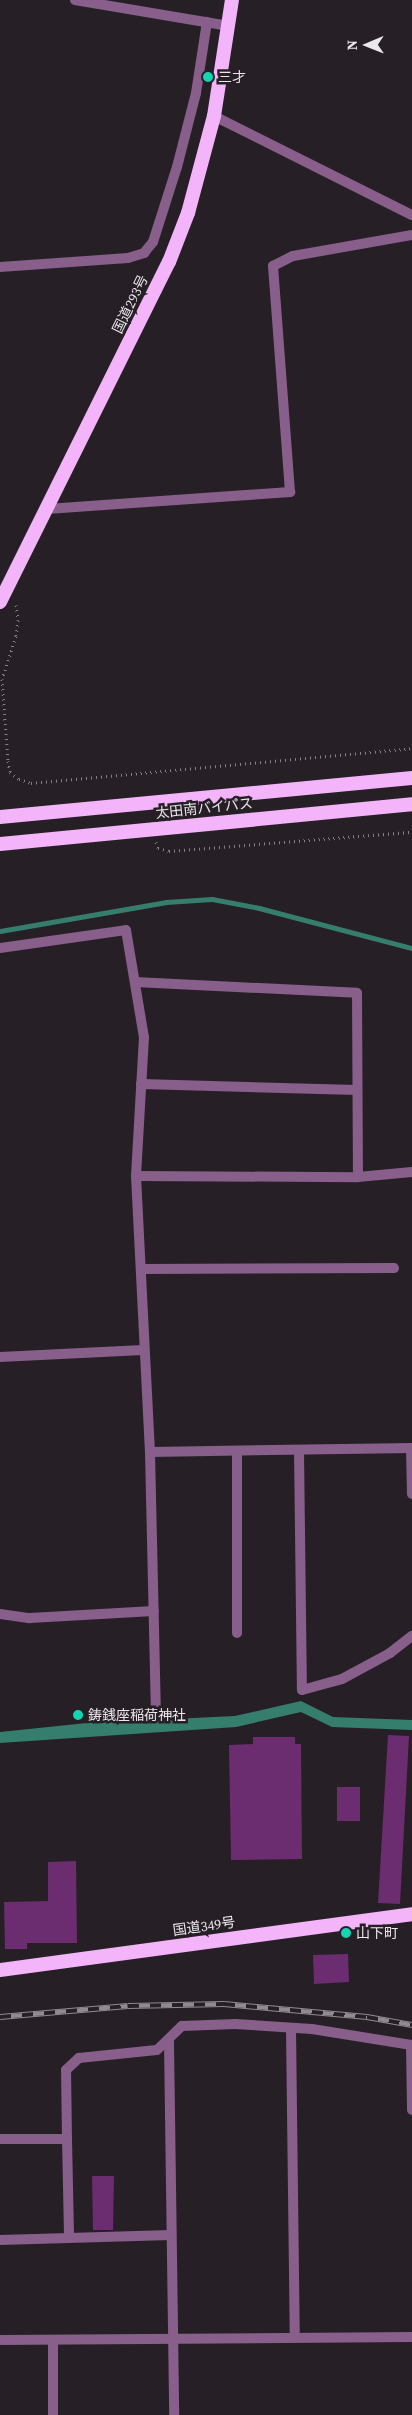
<!DOCTYPE html>
<meta charset="utf-8">
<style>
body{margin:0}
#map{position:relative;width:412px;height:2415px;overflow:hidden;background:#261f26;font-family:"Source Serif 4","Noto Sans JP",serif}
div>[style]{position:absolute}
[style*='--x']{left:calc(var(--x)*1px);top:calc(var(--y)*1px);width:calc(var(--w)*1px);rotate:calc(var(--a)*1deg)}
.water>*{inset:0;background:#357d6c}
.stream>*{height:5px;margin:-2.5px;padding:0 2.5px;transform-origin:2.5px;border-radius:2.5px;background:#357d6c}
.building>*{inset:0;background:#6b2c70}
.path>*{height:3px;margin-top:-1.5px;transform-origin:0;background:repeating-linear-gradient(90deg,#868086 0 1px,transparent 0 5px)}
.minor>*{height:10px;margin:-5px;padding:0 5px;transform-origin:5px;border-radius:5px;background:#885e8b}
.trunk>*{height:14px;margin:-7px;padding:0 7px;transform-origin:7px;border-radius:7px;background:#f4b4fa}
.rail>*{height:5.5px;margin-top:-2.75px;transform-origin:0;background:repeating-linear-gradient(90deg,#261f26 0 11px,#918b91 0 22px);box-sizing:border-box;border-block:1px solid #918b91}
.dots>*{width:14px;height:14px;translate:-50% -50%;box-sizing:border-box;border:2px solid #261f26;border-radius:50%}
span{translate:-50% -50%;white-space:nowrap;text-align:center;line-height:1.15;-webkit-text-stroke:5px #261f26;paint-order:stroke}
.poi-label{font-size:14px;color:#ebe6eb}
.left{translate:0 -50%;text-align:left}
.street-label{font-size:14px;color:#ebe6eb}
.north{position:absolute;left:342px;top:20px;width:50px;height:50px;-webkit-text-stroke:4px #261f26;paint-order:stroke;rotate:269deg;font-size:14px;font-weight:700;line-height:20px;text-align:center;color:#ebe6eb}
.north::after{content:'';display:block;margin:auto;width:18px;height:22px;background:#ebe6eb;clip-path:polygon(50% 0,100% 100%,50% 72%,0 100%)}
</style>
<div id="map">
<div class="water">
<i style="clip-path:polygon(301px 1701px,333px 1717px,412px 1720px,412px 1730px,332px 1727px,301px 1712px,236px 1727px,0 1743px,0 1732px,87px 1723px,235px 1716px)"></i>
</div>
<div class="stream">
<i style="--x:0;--y:931;--w:169;--a:-9.9"></i>
<i style="--x:166;--y:902;--w:46;--a:-3.7"></i>
<i style="--x:212;--y:899;--w:48;--a:10.8"></i>
<i style="--x:259;--y:908;--w:158;--a:14.7"></i>
</div>
<div class="building">
<i style="clip-path:polygon(388px 1735px,409px 1736px,400px 1904px,378px 1903px)"></i>
<i style="clip-path:polygon(253px 1737px,295px 1737px,295px 1744px,301px 1744px,302px 1859px,231px 1860px,229px 1745px,253px 1744px)"></i>
<i style="clip-path:polygon(337px 1787px,360px 1787px,360px 1821px,337px 1821px)"></i>
<i style="clip-path:polygon(76px 1861px,77px 1943px,27px 1943px,27px 1949px,5px 1949px,4px 1902px,48px 1901px,48px 1862px)"></i>
<i style="clip-path:polygon(348px 1954px,349px 1982px,314px 1984px,313px 1955px)"></i>
<i style="clip-path:polygon(92px 2176px,114px 2176px,113px 2230px,93px 2230px)"></i>
</div>
<div class="path">
<i style="--x:16;--y:605;--w:15;--a:82"></i>
<i style="--x:18;--y:620;--w:16;--a:97"></i>
<i style="--x:16;--y:636;--w:45;--a:108"></i>
<i style="--x:2;--y:679;--w:82;--a:85.8"></i>
<i style="--x:8;--y:761;--w:11;--a:80"></i>
<i style="--x:10;--y:772;--w:11;--a:38"></i>
<i style="--x:19;--y:779;--w:13;--a:18"></i>
<i style="--x:31;--y:783;--w:383;--a:-5.2"></i>
<i style="--x:156;--y:842;--w:6;--a:72"></i>
<i style="--x:158;--y:848;--w:11;--a:15"></i>
<i style="--x:169;--y:851;--w:244;--a:-4.5"></i>
</div>
<div class="minor">
<i style="--x:75;--y:0;--w:156;--a:9.6"></i>
<i style="--x:214;--y:116;--w:221;--a:26.6"></i>
<i style="--x:0;--y:267;--w:128;--a:-4"></i>
<i style="--x:128;--y:258;--w:17;--a:-17"></i>
<i style="--x:144;--y:253;--w:14;--a:-51"></i>
<i style="--x:153;--y:242;--w:79;--a:-72.3"></i>
<i style="--x:177;--y:167;--w:76;--a:-75.6"></i>
<i style="--x:196;--y:93;--w:72;--a:-81.2"></i>
<i style="--x:47;--y:509;--w:244;--a:-4"></i>
<i style="--x:290;--y:492;--w:227;--a:-94.3"></i>
<i style="--x:273;--y:266;--w:22;--a:-27"></i>
<i style="--x:293;--y:256;--w:121;--a:-10"></i>
<i style="--x:0;--y:948;--w:127;--a:-8.1"></i>
<i style="--x:126;--y:930;--w:109;--a:80.5"></i>
<i style="--x:144;--y:1037;--w:139;--a:93.3"></i>
<i style="--x:136;--y:1176;--w:276;--a:87.1"></i>
<i style="--x:150;--y:1452;--w:264;--a:88.7"></i>
<i style="--x:135;--y:982;--w:222;--a:2.8"></i>
<i style="--x:357;--y:993;--w:184;--a:89.7"></i>
<i style="--x:141;--y:1084;--w:216;--a:1.6"></i>
<i style="--x:136;--y:1176;--w:222;--a:0.3"></i>
<i style="--x:358;--y:1177;--w:54;--a:-5.3"></i>
<i style="--x:141;--y:1269;--w:253;--a:-0.2"></i>
<i style="--x:0;--y:1357;--w:143;--a:-2.8"></i>
<i style="--x:411;--y:1448;--w:46;--a:88.8"></i>
<i style="--x:299;--y:1450;--w:240;--a:89.3"></i>
<i style="--x:302;--y:1690;--w:41;--a:-15.4"></i>
<i style="--x:342;--y:1679;--w:55;--a:-28.4"></i>
<i style="--x:390;--y:1653;--w:28;--a:-38"></i>
<i style="--x:150;--y:1452;--w:262;--a:-0.9"></i>
<i style="--x:0;--y:1614;--w:30;--a:8"></i>
<i style="--x:30;--y:1618;--w:124;--a:-3.2"></i>
<i style="--x:237;--y:1633;--w:182;--a:-90"></i>
<i style="--x:291;--y:2029;--w:308;--a:89.3"></i>
<i style="--x:169;--y:2042;--w:373;--a:89.2"></i>
<i style="--x:411;--y:2045;--w:65;--a:89.1"></i>
<i style="--x:0;--y:2139;--w:67;--a:0"></i>
<i style="--x:67;--y:2139;--w:69;--a:-90.8"></i>
<i style="--x:66;--y:2070;--w:18;--a:-43"></i>
<i style="--x:79;--y:2058;--w:78;--a:-5.9"></i>
<i style="--x:157;--y:2050;--w:35;--a:-44"></i>
<i style="--x:182;--y:2026;--w:53;--a:-2.2"></i>
<i style="--x:235;--y:2024;--w:77;--a:3.7"></i>
<i style="--x:312;--y:2029;--w:101;--a:9.1"></i>
<i style="--x:67;--y:2139;--w:99;--a:88.8"></i>
<i style="--x:0;--y:2240;--w:171;--a:-1.7"></i>
<i style="--x:0;--y:2340;--w:412;--a:-0.4"></i>
<i style="--x:53;--y:2340;--w:75;--a:90"></i>
</div>
<div class="trunk">
<i style="--x:0;--y:602;--w:380;--a:-63.6"></i>
<i style="--x:169;--y:262;--w:53;--a:-68.8"></i>
<i style="--x:188;--y:213;--w:100;--a:-75"></i>
<i style="--x:214;--y:116;--w:117;--a:-81.2"></i>
<i style="--x:0;--y:817;--w:414;--a:-5.4"></i>
<i style="--x:0;--y:844;--w:414;--a:-5.5"></i>
<i style="--x:0;--y:1970;--w:416;--a:-7.7"></i>
</div>
<div class="rail">
<i style="--x:0;--y:2017;--w:128;--a:-4.9"></i>
<i style="--x:128;--y:2006;--w:96;--a:-1.2"></i>
<i style="--x:224;--y:2004;--w:144;--a:5.2"></i>
<i style="--x:367;--y:2017;--w:46;--a:10.1"></i>
</div>
<div class="dots">
<i style="left:208px;top:77px;background:#14d5b3"></i>
<i style="left:78px;top:1715px;background:#14d5b3"></i>
<i style="left:346px;top:1933px;background:#14d5b3"></i>
</div>
<div class="poi-label">
<span class="left" style="left:218px;top:77px">三才</span>
<span class="left" style="left:88px;top:1715px">鋳銭座稲荷神社</span>
<span class="left" style="left:356px;top:1933px">山下町</span>
</div>
<div class="street-label">
<span style="left:130px;top:304px;rotate:-64deg">国道293号</span>
<span style="left:204px;top:808px;rotate:-6deg">太田南バイパス</span>
<span style="left:204px;top:1926px;rotate:-8deg">国道349号</span>
</div>
<div class="north">N</div>
</div>
